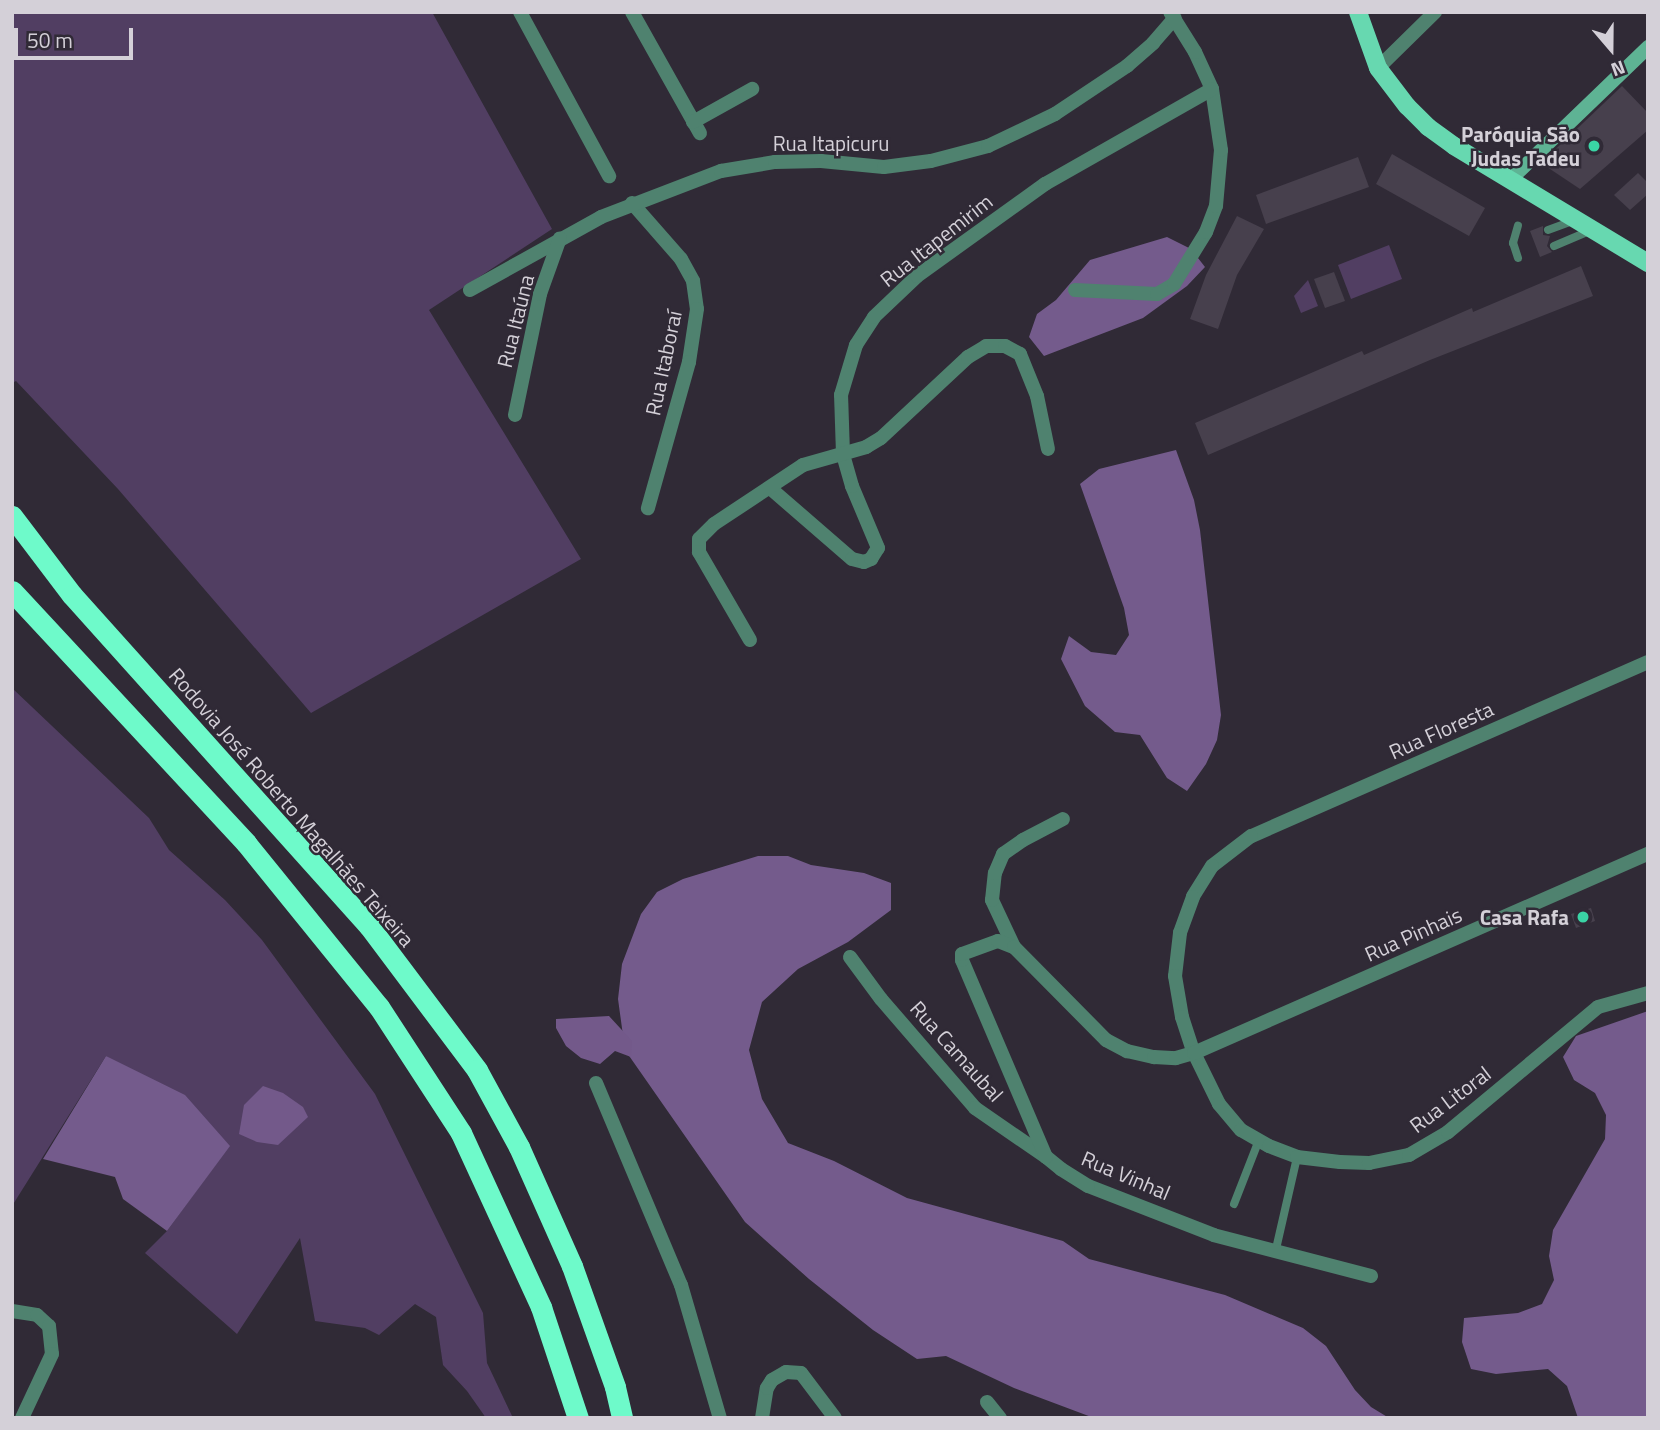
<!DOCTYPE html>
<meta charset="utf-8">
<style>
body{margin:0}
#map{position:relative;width:1660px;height:1430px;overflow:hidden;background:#302a36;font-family:"Titillium Web",sans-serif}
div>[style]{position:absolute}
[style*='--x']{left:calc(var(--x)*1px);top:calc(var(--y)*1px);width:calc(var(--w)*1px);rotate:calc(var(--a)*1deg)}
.green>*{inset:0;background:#513e62}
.forest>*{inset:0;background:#745b8c}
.water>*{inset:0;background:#73598a}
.building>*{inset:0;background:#47404d}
.lane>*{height:8px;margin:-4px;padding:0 4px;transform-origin:4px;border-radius:4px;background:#4f826f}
.street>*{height:14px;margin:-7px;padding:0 7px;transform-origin:7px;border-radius:7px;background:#4f826f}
.secondary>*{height:14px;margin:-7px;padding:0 7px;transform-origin:7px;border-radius:7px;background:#5eb394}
.primary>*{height:18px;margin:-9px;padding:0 9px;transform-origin:9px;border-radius:9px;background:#67d8b0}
.highway>*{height:21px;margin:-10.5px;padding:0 10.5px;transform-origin:10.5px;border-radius:10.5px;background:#6efaca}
.dots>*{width:19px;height:19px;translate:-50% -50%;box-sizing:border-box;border:4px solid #302a36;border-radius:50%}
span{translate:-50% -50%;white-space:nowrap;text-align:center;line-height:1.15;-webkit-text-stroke:5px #302a36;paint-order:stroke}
.poi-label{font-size:21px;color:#d4d0d8;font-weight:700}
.right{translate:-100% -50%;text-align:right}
.street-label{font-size:21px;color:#d4d0d8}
.frame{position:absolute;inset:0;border:14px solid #d4d0d8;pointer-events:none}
.north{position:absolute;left:1576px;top:14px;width:70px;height:70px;-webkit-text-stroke:5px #302a36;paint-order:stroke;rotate:160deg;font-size:19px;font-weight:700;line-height:28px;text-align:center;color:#d4d0d8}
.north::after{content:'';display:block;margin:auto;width:24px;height:32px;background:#d4d0d8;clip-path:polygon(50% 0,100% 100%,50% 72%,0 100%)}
.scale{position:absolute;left:14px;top:28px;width:119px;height:32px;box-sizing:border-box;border:4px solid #d4d0d8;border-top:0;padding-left:9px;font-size:21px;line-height:24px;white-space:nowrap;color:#d4d0d8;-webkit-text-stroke:5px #302a36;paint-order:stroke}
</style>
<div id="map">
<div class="green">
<i style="clip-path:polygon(12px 12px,432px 12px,552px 229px,429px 310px,581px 559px,311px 713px,118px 489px,16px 381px,12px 383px)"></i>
<i style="clip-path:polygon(1389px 245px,1402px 279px,1351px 299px,1338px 265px)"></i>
<i style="clip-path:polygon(1308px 280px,1318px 306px,1301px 313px,1294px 296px)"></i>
<i style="clip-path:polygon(12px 688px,149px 818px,169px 850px,225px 900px,262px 940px,375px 1094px,483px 1313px,487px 1363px,513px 1418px,486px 1418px,467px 1391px,443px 1365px,436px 1317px,415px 1304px,379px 1335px,365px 1328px,315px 1321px,300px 1238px,237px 1334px,145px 1253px,167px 1231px,229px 1146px,106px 1056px,12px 1206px)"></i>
</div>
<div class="forest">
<i style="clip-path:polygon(1167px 237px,1191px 249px,1205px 267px,1187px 286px,1143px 318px,1044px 356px,1029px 337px,1037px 314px,1056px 300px,1090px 260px)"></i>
<i style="clip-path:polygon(1176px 450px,1194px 500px,1200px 530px,1221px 715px,1217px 740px,1206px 764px,1187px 791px,1167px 778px,1140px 735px,1115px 732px,1085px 706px,1061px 659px,1069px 636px,1091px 652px,1116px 655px,1129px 635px,1124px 608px,1080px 484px,1099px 469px)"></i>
<i style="clip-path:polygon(758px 856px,788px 856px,811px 865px,864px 873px,891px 883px,891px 910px,848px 942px,798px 969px,762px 1002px,749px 1050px,762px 1099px,788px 1143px,834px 1161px,907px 1198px,1063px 1241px,1089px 1259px,1225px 1295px,1303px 1328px,1326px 1346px,1355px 1390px,1371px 1407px,1389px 1418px,1094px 1418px,1014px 1388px,946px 1356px,917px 1359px,873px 1330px,809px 1279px,745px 1222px,625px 1050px,618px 999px,622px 964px,641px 914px,657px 892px,683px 879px)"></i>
<i style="clip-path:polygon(1648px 1011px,1648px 1418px,1578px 1418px,1567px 1386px,1548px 1369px,1496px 1374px,1471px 1369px,1462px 1342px,1464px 1318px,1518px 1313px,1542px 1304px,1554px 1280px,1549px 1256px,1553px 1230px,1605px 1139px,1606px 1115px,1595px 1093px,1574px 1080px,1563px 1057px,1576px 1036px)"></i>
<i style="clip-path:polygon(106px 1056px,185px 1095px,230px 1146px,167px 1231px,123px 1199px,115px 1177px,43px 1159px)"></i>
</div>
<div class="water">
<i style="clip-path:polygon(609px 1016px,632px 1041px,631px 1057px,615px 1051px,600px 1064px,581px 1058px,566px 1046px,556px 1028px,556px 1019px)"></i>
<i style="clip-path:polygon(263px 1086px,283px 1093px,303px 1107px,308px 1117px,278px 1145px,257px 1142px,239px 1134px,244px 1105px)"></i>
</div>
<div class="building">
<i style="clip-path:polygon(1622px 86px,1648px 113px,1648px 130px,1580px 189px,1541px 163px)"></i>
<i style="clip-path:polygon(1392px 154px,1485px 208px,1469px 236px,1376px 184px)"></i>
<i style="clip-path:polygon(1358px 157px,1369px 187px,1266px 224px,1256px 195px)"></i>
<i style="clip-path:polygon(1638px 173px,1648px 183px,1648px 194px,1630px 210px,1614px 195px)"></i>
<i style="clip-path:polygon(1237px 216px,1264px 229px,1237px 275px,1218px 329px,1190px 319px,1206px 275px)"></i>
<i style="clip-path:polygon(1543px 226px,1543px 235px,1550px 236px,1547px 246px,1552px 252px,1540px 257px,1530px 231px)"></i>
<i style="clip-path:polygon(1581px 266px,1593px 296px,1430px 360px,1208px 455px,1195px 423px,1362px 351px,1364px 355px,1472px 308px,1473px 312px)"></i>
<i style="clip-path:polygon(1334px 272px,1345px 301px,1325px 308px,1314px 279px)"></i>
<i style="clip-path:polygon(1591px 908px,1595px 921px,1576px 928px,1571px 914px)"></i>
</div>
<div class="lane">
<i style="--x:1548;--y:230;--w:29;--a:-20"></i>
<i style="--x:1554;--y:246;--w:39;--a:-23"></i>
<i style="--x:1518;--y:258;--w:16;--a:-108"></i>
<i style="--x:1513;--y:243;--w:18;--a:-74"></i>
<i style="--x:1234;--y:1204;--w:69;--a:-68.7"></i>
<i style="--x:1276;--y:1249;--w:94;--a:-77.1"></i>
</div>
<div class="street">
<i style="--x:520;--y:12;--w:187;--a:61.5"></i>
<i style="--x:632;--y:12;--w:139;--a:60.7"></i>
<i style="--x:1378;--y:68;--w:80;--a:-44.5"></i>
<i style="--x:693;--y:122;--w:68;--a:-29.2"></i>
<i style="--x:632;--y:203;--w:74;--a:48.8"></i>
<i style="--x:681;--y:259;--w:25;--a:61"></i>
<i style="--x:693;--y:281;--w:28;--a:82"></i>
<i style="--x:697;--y:309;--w:54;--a:98.6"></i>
<i style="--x:689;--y:362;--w:152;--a:105.7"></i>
<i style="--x:470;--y:290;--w:150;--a:-29.1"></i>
<i style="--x:601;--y:217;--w:129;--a:-21"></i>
<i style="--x:721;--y:171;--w:55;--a:-9.5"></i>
<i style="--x:775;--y:162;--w:46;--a:-1.2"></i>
<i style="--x:821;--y:161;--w:63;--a:5.4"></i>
<i style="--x:884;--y:167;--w:47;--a:-7.3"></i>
<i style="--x:931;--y:161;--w:59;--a:-14.7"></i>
<i style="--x:988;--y:146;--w:74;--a:-25.5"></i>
<i style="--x:1055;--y:114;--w:87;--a:-33.7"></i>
<i style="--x:1127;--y:66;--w:35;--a:-41"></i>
<i style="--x:1153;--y:43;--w:33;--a:-49"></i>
<i style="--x:1075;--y:290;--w:82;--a:2.8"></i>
<i style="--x:1157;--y:294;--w:20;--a:-30"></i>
<i style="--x:1174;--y:284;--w:61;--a:-58.4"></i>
<i style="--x:1206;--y:232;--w:28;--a:-69"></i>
<i style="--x:1216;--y:206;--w:56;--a:-84.9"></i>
<i style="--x:1221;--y:150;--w:62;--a:-98.4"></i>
<i style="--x:1212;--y:89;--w:41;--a:-114.7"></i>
<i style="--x:1195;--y:52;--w:47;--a:-122"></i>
<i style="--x:515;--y:415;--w:124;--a:-78.3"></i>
<i style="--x:540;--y:294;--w:59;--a:-70.3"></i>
<i style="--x:770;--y:488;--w:108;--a:40.9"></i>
<i style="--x:852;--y:559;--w:12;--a:14"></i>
<i style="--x:864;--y:562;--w:8;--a:-23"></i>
<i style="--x:871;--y:559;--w:13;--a:-58"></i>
<i style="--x:878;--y:548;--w:67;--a:-112.8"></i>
<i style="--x:852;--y:486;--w:33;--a:-106"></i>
<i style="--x:843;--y:454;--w:59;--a:-91.9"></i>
<i style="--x:841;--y:395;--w:52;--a:-73.3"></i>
<i style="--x:856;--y:345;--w:33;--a:-57"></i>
<i style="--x:874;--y:317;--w:59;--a:-43.6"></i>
<i style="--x:917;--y:276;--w:158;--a:-35.7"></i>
<i style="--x:1045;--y:184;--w:192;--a:-29.6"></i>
<i style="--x:750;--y:640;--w:102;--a:-120.1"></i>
<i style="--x:699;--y:552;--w:13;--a:-90"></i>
<i style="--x:699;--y:539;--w:21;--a:-45"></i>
<i style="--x:714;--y:524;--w:107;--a:-33.5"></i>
<i style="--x:803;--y:465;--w:66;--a:-15.9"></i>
<i style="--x:866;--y:447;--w:17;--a:-31"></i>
<i style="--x:881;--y:438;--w:119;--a:-43"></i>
<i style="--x:968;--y:357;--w:21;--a:-31"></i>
<i style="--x:986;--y:346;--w:19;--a:0"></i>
<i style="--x:1005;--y:346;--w:17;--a:28"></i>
<i style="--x:1020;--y:354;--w:45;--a:68"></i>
<i style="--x:1037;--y:396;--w:54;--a:78.3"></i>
<i style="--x:1648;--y:662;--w:433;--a:156.3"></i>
<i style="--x:1251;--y:836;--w:49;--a:142.4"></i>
<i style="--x:1212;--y:866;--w:36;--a:122"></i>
<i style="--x:1193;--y:897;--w:38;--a:110"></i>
<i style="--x:1180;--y:933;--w:43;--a:96.6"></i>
<i style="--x:1175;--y:976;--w:42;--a:80.3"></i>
<i style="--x:1182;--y:1017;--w:38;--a:72"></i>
<i style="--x:1194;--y:1053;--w:57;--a:63.9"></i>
<i style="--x:1219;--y:1104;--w:34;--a:50"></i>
<i style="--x:1241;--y:1130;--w:32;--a:30"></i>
<i style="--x:1269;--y:1146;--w:30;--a:21"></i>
<i style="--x:1297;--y:1157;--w:43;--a:6.6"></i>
<i style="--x:1340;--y:1162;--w:29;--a:2"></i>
<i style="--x:1369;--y:1163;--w:41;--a:-11.3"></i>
<i style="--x:1409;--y:1155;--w:45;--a:-30.5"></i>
<i style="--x:1448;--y:1132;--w:195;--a:-39.8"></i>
<i style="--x:1598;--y:1007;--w:52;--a:-15.6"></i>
<i style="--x:1014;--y:947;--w:52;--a:-115.1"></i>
<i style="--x:992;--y:900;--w:27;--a:-84"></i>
<i style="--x:995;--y:873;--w:21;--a:-67"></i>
<i style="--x:1003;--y:854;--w:24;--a:-35"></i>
<i style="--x:1023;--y:840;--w:45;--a:-27.7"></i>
<i style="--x:850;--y:957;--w:52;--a:53.6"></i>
<i style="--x:881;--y:999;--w:144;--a:49.2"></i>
<i style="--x:975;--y:1108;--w:86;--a:34.6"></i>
<i style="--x:596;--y:1083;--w:219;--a:67.2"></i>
<i style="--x:681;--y:1285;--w:139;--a:73.7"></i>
<i style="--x:1371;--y:1276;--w:162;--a:-165.4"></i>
<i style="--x:1214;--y:1235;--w:135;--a:-158.7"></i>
<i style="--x:1088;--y:1186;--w:32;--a:-148"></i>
<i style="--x:1061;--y:1169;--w:19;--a:-141"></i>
<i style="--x:1046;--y:1157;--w:214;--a:-113.1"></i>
<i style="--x:962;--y:960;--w:6;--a:-90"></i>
<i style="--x:962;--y:954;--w:38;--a:-20"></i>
<i style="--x:998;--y:941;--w:17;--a:21"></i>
<i style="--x:1014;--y:947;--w:131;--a:45.3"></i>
<i style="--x:1106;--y:1040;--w:24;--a:28"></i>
<i style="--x:1127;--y:1051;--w:28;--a:13"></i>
<i style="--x:1154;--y:1057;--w:22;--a:3"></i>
<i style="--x:1176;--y:1058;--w:19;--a:-16"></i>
<i style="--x:1194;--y:1053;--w:496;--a:-23.7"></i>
<i style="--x:12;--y:1311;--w:25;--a:9"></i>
<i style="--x:37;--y:1315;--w:16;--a:43"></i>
<i style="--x:49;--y:1326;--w:28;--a:84"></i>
<i style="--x:52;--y:1354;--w:71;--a:115.1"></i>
<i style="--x:987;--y:1402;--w:21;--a:51"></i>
<i style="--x:762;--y:1418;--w:30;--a:-81"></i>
<i style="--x:767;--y:1388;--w:9;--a:-58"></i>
<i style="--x:772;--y:1380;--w:16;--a:-30"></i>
<i style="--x:786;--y:1372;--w:15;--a:4"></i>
<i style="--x:801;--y:1373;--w:56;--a:52.9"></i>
</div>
<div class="secondary">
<i style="--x:1510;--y:180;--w:192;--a:-43.9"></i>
</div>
<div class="primary">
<i style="--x:1358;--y:12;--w:59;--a:70.3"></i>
<i style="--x:1378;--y:68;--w:48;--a:52.7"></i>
<i style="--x:1407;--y:106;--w:30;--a:45"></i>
<i style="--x:1428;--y:127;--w:32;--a:36"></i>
<i style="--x:1454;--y:146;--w:227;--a:31.1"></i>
</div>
<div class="highway">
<i style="--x:12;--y:516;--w:99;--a:52.8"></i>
<i style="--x:72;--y:595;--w:445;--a:48.1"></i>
<i style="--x:369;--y:926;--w:180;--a:53.1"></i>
<i style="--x:477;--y:1070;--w:88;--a:61.4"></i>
<i style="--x:519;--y:1147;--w:130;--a:66"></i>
<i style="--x:572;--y:1266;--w:128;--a:70.4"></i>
<i style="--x:615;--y:1387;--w:32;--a:77"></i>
<i style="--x:12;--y:591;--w:344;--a:47.1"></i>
<i style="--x:246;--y:843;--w:211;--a:51"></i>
<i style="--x:379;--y:1007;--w:150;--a:56.9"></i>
<i style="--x:461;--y:1133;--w:192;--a:65.3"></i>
<i style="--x:541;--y:1307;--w:117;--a:71.6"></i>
</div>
<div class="dots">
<i style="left:1594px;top:146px;background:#3ad4a5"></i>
<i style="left:1583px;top:917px;background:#3ad4a5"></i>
</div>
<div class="poi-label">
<span class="right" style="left:1580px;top:146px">Paróquia São<br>Judas Tadeu</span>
<span class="right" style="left:1569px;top:917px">Casa Rafa</span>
</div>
<div class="street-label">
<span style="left:831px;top:143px">Rua Itapicuru</span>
<span style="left:936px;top:240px;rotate:-38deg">Rua Itapemirim</span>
<span style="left:515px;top:321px;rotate:-76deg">Rua Itaúna</span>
<span style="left:663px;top:363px;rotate:-78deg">Rua Itaboraí</span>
<span style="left:1441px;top:730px;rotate:-24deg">Rua Floresta</span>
<span style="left:292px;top:807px;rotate:49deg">Rodovia José Roberto Magalhães Teixeira</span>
<span style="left:1413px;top:934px;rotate:-24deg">Rua Pinhais</span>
<span style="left:957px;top:1051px;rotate:48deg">Rua Camaubal</span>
<span style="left:1450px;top:1099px;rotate:-37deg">Rua Litoral</span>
<span style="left:1126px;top:1175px;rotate:23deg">Rua Vinhal</span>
</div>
<div class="frame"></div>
<div class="north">N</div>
<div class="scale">50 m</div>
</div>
